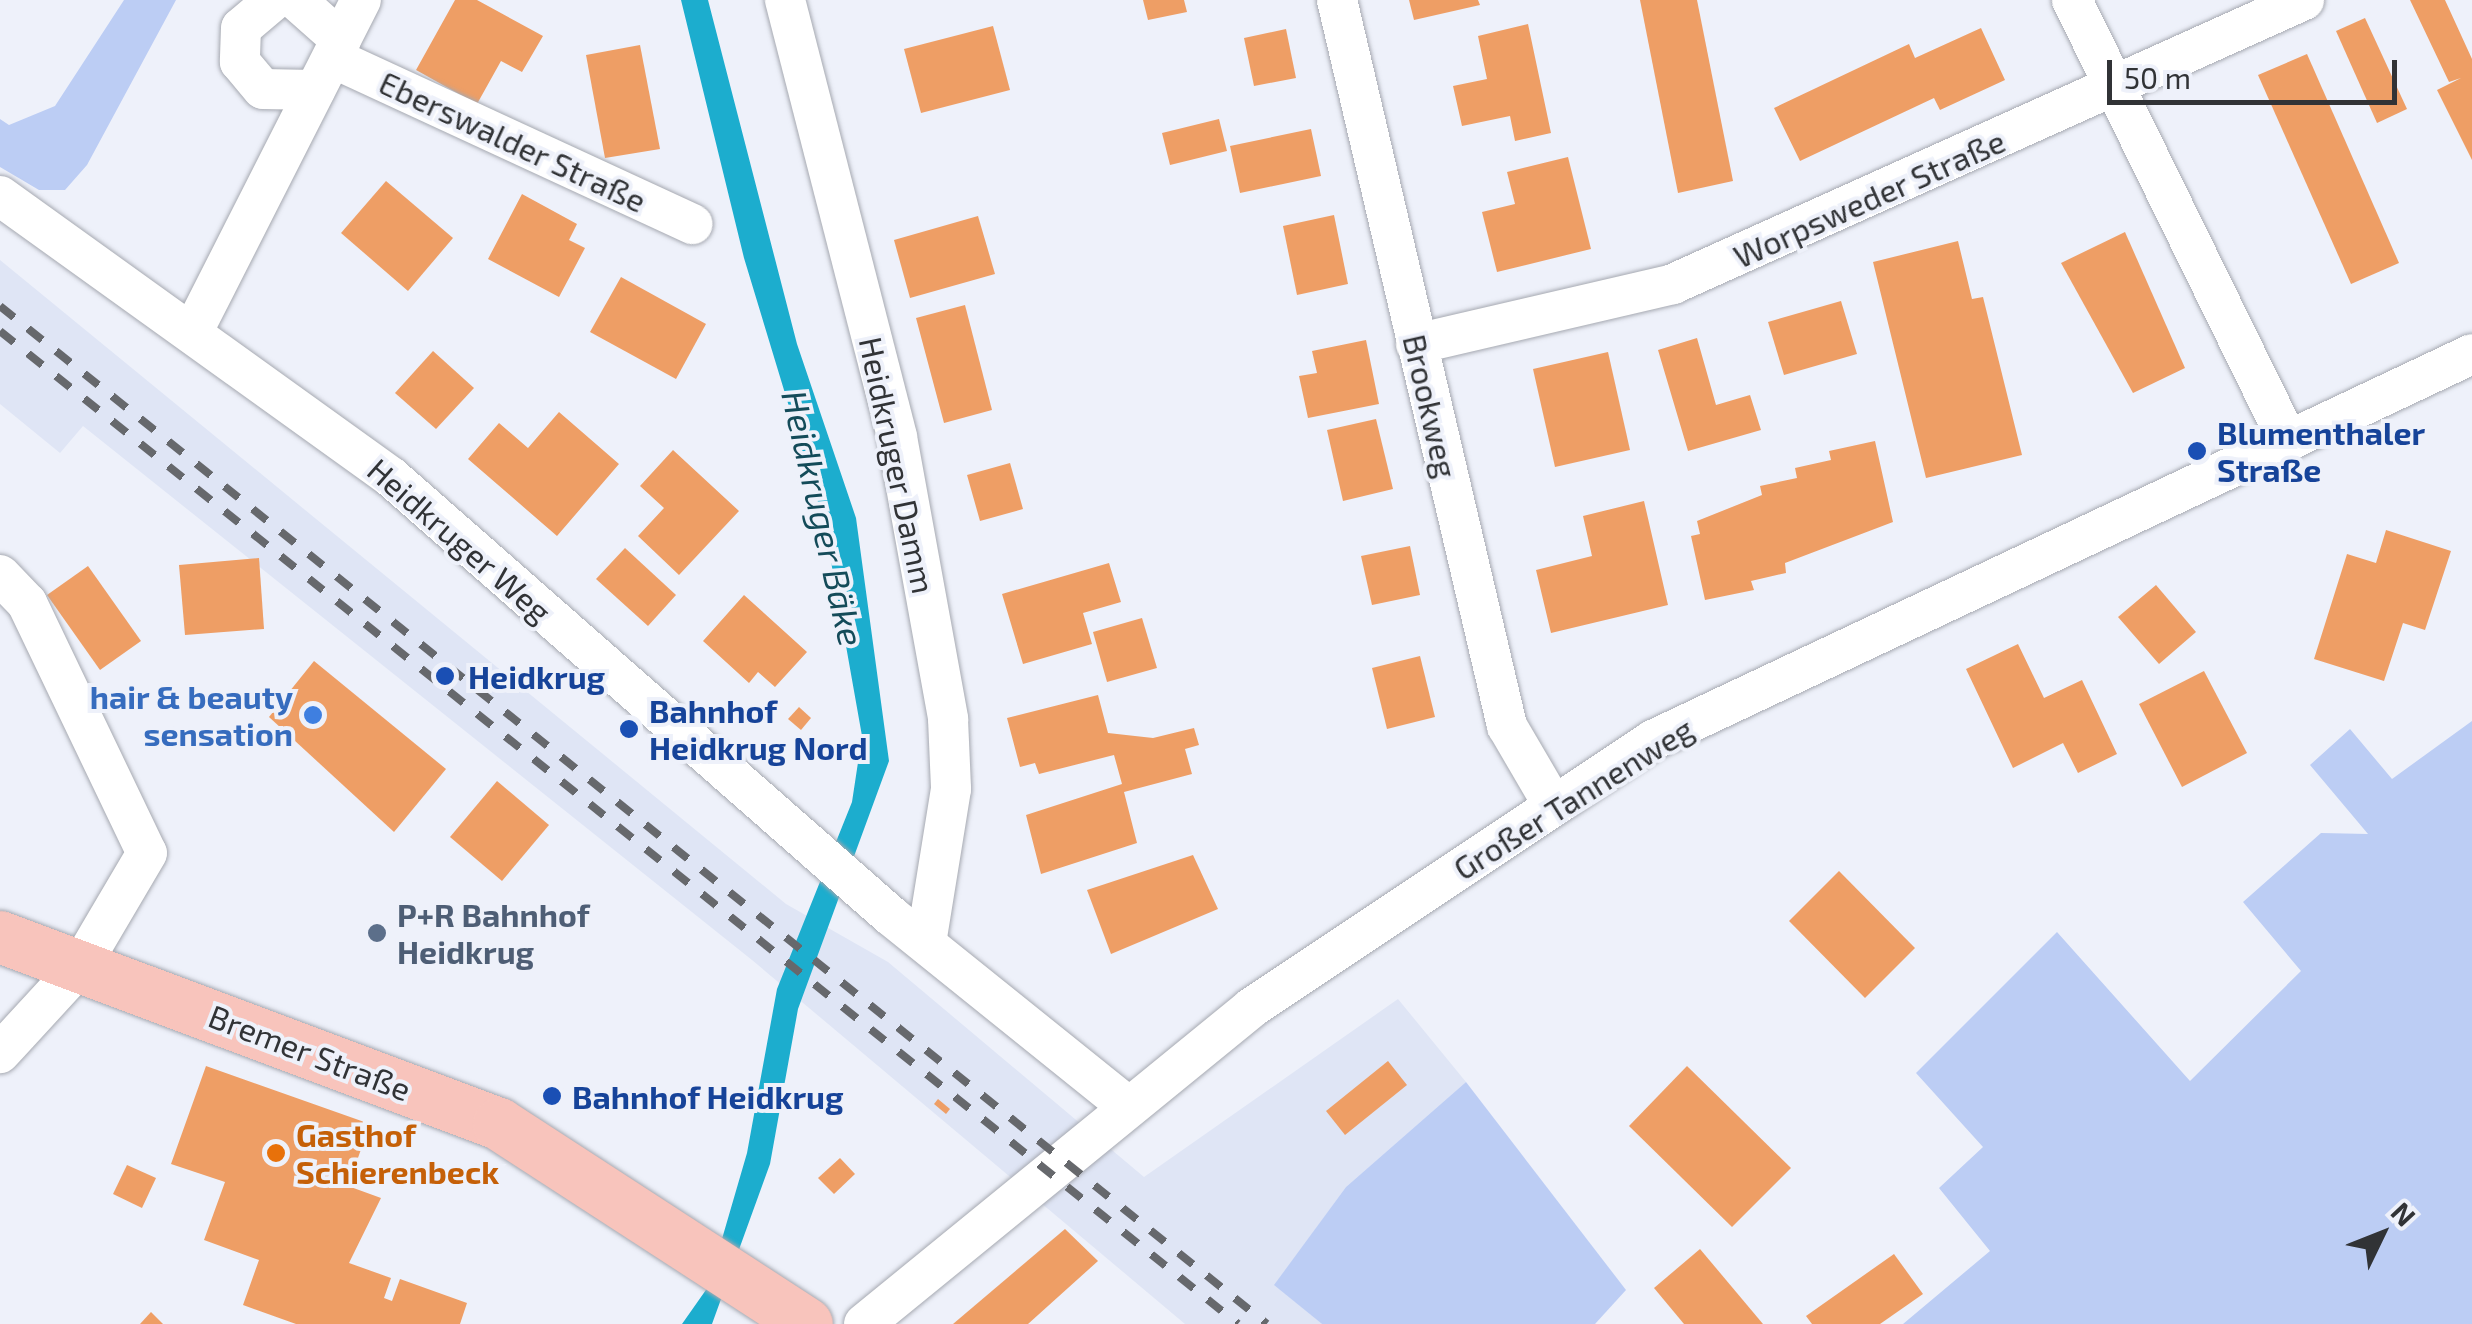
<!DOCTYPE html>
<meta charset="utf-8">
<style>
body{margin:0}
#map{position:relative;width:2472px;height:1324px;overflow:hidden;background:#eef1fa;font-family:"Exo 2",sans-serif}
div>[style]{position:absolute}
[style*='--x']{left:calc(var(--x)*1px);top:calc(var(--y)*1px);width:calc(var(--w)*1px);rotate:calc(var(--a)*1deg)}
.built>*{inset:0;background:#dfe5f5}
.green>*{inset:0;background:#bccdf4}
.water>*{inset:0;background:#1cadce}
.building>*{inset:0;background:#ee9e65}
.roads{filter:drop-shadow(0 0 2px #a6a9b1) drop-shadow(0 0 2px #a6a9b1)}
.minor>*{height:40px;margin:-20px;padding:0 20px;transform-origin:20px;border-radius:20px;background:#fff}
.major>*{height:52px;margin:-26px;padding:0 26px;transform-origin:26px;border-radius:26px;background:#f8c4bc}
.rail>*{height:8px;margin-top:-4px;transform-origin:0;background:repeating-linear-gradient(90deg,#66686c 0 18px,transparent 0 36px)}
.dots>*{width:28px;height:28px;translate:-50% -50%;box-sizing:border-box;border:5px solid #eef1fa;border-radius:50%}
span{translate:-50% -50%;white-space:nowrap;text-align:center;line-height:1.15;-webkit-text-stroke:8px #eef1fa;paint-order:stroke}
.street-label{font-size:32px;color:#313336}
.transit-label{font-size:32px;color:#164399;font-weight:700}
.left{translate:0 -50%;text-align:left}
.shop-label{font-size:32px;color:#366cbe;font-weight:700}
.right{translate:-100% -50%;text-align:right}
.service-label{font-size:32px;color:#4e5e75;font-weight:700}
.food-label{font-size:32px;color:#c56008;font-weight:700}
.water-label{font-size:35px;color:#144b59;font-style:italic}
.north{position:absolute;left:2332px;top:1184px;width:100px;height:100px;-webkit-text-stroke:8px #eef1fa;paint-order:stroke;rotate:47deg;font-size:28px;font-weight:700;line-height:40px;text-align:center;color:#313336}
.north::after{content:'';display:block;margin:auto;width:35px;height:45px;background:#313336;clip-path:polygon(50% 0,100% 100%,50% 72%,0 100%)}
.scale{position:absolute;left:2107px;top:60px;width:290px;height:45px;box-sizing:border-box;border:5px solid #313336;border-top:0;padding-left:12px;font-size:30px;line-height:35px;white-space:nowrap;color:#313336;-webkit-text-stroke:8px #eef1fa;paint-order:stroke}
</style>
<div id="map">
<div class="built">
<i style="clip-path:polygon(0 260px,786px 904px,888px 962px,1144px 1177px,1398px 999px,1466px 1082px,1346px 1187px,1275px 1285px,1322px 1324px,1185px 1324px,752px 960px,83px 426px,60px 453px,0 404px)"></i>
</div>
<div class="green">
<i style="clip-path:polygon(124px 0,176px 0,87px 165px,65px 190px,39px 190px,0 167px,0 119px,9px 125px,55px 106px)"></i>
<i style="clip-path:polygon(2472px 721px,2472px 1324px,1903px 1324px,1990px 1251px,1939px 1188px,1983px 1147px,1916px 1073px,2057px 932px,2190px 1081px,2301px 971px,2243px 902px,2321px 833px,2368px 834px,2310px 765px,2350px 729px,2392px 779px)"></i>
<i style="clip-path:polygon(1466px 1082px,1626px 1290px,1595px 1324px,1322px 1324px,1274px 1285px,1346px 1187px)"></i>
</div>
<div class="water">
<i style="clip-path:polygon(681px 0,708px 0,797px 344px,856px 518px,889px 761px,798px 1009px,770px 1164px,712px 1324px,682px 1324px,708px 1287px,747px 1153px,777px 989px,852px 802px,862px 736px,824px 522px,744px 258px)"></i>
</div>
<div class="building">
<i style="clip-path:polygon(455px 0,477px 0,543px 36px,522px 72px,501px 61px,477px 104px,416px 70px)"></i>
<i style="clip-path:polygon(1143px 0,1184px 0,1187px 12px,1148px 20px)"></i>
<i style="clip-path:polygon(1409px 0,1478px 0,1480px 5px,1414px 20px)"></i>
<i style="clip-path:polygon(1640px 0,1697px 0,1733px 181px,1678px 193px)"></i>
<i style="clip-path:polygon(2410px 0,2445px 0,2472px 59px,2472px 160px,2437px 90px,2461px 78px,2449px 82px)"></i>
<i style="clip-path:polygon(2365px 18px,2407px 109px,2377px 123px,2336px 31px)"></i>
<i style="clip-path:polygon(1528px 24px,1551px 133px,1515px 141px,1510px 116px,1462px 126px,1453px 86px,1487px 79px,1478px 36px)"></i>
<i style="clip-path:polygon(993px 26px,1010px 90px,921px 113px,904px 49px)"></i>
<i style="clip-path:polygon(1981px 28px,2005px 80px,1940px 110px,1934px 98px,1800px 161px,1774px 108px,1909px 44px,1915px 58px)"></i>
<i style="clip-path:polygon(1286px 29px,1296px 78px,1254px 86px,1244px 38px)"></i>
<i style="clip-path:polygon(640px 45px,660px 149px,605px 158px,586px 55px)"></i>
<i style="clip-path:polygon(2307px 54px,2399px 263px,2351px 284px,2258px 75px)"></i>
<i style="clip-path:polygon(1219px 119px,1227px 151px,1170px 165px,1162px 133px)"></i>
<i style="clip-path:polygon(1311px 129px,1321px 176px,1240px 193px,1230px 146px)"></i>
<i style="clip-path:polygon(1568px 157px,1591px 249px,1497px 272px,1482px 212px,1515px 204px,1507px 172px)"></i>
<i style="clip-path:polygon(386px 181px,453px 238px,408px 291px,341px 233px)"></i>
<i style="clip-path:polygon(522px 194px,577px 224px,569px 240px,585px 248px,559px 297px,488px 259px)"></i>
<i style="clip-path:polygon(1334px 215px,1348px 284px,1297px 295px,1283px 226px)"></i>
<i style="clip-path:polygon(978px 216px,995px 274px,910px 298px,894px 240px)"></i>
<i style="clip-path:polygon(2125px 232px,2185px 368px,2133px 393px,2061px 263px)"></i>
<i style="clip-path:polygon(1958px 241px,1972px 299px,1983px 297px,2022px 455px,1926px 478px,1873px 262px)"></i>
<i style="clip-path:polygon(621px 277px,706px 324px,676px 379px,590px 332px)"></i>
<i style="clip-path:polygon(1841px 301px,1857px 354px,1784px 375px,1768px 322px)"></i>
<i style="clip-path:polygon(965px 305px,992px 410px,944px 423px,916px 318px)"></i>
<i style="clip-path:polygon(1697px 338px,1716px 405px,1750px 395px,1761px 430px,1688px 451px,1658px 350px)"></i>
<i style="clip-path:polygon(1366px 340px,1379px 404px,1308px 418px,1299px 376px,1317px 373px,1312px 351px)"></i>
<i style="clip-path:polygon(433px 351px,474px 388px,436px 429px,395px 393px)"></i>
<i style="clip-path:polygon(1608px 352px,1630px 450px,1555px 467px,1533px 369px)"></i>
<i style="clip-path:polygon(559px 412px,619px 464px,557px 536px,468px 459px,499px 423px,528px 448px)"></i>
<i style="clip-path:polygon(1376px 419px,1393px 489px,1343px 501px,1327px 430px)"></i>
<i style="clip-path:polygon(1875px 441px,1893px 522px,1785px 563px,1786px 573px,1751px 581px,1754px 590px,1705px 600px,1691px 536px,1700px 534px,1697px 521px,1762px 495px,1760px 486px,1797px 478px,1795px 468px,1831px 460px,1829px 451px)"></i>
<i style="clip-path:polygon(673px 450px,739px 511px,679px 575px,638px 536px,664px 508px,640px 486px)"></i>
<i style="clip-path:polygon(1010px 463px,1023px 509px,980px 521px,967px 475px)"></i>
<i style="clip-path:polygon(1644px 501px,1668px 605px,1551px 633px,1536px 570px,1592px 556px,1583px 516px)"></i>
<i style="clip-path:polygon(2386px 530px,2451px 551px,2425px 630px,2403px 623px,2384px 681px,2314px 659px,2347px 554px,2376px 563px)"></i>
<i style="clip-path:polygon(1410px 546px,1420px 595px,1372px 605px,1361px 556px)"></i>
<i style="clip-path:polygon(625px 548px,676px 595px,648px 626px,596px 579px)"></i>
<i style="clip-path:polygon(259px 558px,264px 629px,185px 635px,179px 565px)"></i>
<i style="clip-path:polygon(1109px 563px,1121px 602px,1083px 613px,1092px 644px,1023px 664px,1002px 594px)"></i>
<i style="clip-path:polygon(88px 566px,141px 641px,100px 670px,47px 595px)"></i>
<i style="clip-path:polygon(2156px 585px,2196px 632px,2159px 664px,2118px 617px)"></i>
<i style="clip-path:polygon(744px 595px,807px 652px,775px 687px,758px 672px,749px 683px,703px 641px)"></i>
<i style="clip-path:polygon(1142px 618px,1157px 668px,1107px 682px,1093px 632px)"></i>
<i style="clip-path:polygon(2018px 644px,2044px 698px,2082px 680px,2117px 754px,2078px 773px,2063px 743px,2013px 768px,1966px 669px)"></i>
<i style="clip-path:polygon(1420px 656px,1435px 717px,1387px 729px,1372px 668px)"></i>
<i style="clip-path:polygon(314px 661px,446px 769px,394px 832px,269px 717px)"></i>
<i style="clip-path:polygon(2204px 671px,2247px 753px,2182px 787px,2139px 704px)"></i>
<i style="clip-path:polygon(1098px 695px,1108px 733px,1153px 738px,1194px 728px,1199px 745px,1185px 749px,1192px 774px,1124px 792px,1137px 843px,1041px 874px,1026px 815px,1122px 784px,1114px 755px,1039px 774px,1035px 763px,1020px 767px,1007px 718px)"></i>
<i style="clip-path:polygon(799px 707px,811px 718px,801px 730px,788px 719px)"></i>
<i style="clip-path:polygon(497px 781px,549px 825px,502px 881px,450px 837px)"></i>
<i style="clip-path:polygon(1193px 855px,1218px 909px,1111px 954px,1087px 890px)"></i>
<i style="clip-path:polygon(1839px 871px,1915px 948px,1865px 998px,1789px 921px)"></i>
<i style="clip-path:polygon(1388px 1061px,1407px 1085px,1345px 1135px,1326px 1111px)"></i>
<i style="clip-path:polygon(206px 1066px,370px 1124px,348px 1186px,381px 1198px,349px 1263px,391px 1278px,384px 1298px,392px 1301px,400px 1279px,467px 1303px,460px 1324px,296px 1324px,243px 1305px,259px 1260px,204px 1240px,225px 1182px,171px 1164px)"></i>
<i style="clip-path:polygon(1687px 1066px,1791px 1168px,1732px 1227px,1629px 1126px)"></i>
<i style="clip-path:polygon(938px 1099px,950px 1109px,946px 1114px,934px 1104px)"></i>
<i style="clip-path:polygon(840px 1158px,855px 1174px,834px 1194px,818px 1178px)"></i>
<i style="clip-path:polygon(127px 1165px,156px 1178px,142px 1208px,113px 1194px)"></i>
<i style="clip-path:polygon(1065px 1229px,1098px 1261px,1028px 1324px,953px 1324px)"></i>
<i style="clip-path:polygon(1700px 1249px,1763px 1324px,1684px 1324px,1654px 1288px)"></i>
<i style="clip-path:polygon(1894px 1254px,1923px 1294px,1880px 1324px,1812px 1324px,1806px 1316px)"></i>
<i style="clip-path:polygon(151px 1312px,163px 1324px,140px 1324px)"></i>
</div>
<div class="roads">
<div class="minor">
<i style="--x:274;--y:0;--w:43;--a:139.7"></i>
<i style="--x:241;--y:28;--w:34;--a:92"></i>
<i style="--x:240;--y:62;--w:35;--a:50"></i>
<i style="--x:263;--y:89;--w:52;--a:1.1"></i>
<i style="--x:296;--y:0;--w:60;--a:41.6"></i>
<i style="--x:785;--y:0;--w:451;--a:75.6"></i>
<i style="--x:897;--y:437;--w:287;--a:79.7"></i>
<i style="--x:948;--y:719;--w:70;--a:87.5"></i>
<i style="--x:951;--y:789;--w:150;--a:99.2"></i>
<i style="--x:1337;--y:0;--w:746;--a:76.82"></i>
<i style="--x:1507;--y:726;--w:89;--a:59.7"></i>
<i style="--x:2072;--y:0;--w:486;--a:63.9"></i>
<i style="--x:333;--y:58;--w:396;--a:24.8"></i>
<i style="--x:0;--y:196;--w:481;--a:35.7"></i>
<i style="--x:391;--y:477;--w:665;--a:41.28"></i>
<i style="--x:891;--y:916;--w:303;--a:38.8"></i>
<i style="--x:193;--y:331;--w:371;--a:-63.1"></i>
<i style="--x:1416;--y:344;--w:264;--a:-13.1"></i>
<i style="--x:1673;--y:284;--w:692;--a:-24.23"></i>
<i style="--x:0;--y:575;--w:39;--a:46"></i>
<i style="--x:27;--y:603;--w:277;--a:64.4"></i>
<i style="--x:147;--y:853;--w:130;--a:120.5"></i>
<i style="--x:81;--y:965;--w:120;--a:132.6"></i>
<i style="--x:864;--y:1324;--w:500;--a:-39.2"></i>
<i style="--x:1251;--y:1008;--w:483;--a:-33.7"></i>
<i style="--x:1653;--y:740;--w:905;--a:-25.23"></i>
</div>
<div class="major">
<i style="--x:0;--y:937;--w:533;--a:20.54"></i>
<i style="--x:499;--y:1124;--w:367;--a:33"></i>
</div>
</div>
<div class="rail">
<i style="--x:0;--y:306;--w:1625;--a:38.78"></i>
<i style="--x:0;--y:331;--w:1587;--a:38.73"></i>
</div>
<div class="dots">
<i style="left:2197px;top:451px;background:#1a4fb4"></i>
<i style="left:445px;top:676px;background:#1a4fb4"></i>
<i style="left:313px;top:715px;background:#3f7fe0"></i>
<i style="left:629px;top:729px;background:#1a4fb4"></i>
<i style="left:377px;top:933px;background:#5c6f8a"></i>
<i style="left:552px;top:1096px;background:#1a4fb4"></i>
<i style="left:276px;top:1153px;background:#e8710a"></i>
</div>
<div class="street-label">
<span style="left:513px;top:141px;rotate:25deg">Eberswalder Straße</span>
<span style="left:1869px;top:198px;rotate:-24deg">Worpsweder Straße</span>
<span style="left:1431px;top:406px;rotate:77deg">Brookweg</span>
<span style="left:898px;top:465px;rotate:78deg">Heidkruger Damm</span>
<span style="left:460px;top:540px;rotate:41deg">Heidkruger Weg</span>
<span style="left:1573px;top:798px;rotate:-32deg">Großer Tannenweg</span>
<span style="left:310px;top:1052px;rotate:21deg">Bremer Straße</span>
</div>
<div class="transit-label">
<span class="left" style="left:2217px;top:451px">Blumenthaler<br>Straße</span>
<span class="left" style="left:468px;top:676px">Heidkrug</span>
<span class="left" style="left:649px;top:729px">Bahnhof<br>Heidkrug Nord</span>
<span class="left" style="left:572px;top:1096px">Bahnhof Heidkrug</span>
</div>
<div class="shop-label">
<span class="right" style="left:293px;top:715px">hair &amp; beauty<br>sensation</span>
</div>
<div class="service-label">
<span class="left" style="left:397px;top:933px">P+R Bahnhof<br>Heidkrug</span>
</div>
<div class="food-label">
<span class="left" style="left:296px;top:1153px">Gasthof<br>Schierenbeck</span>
</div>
<div class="water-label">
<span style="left:824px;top:518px;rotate:77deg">Heidkruger Bäke</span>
</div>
<div class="north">N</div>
<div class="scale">50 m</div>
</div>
